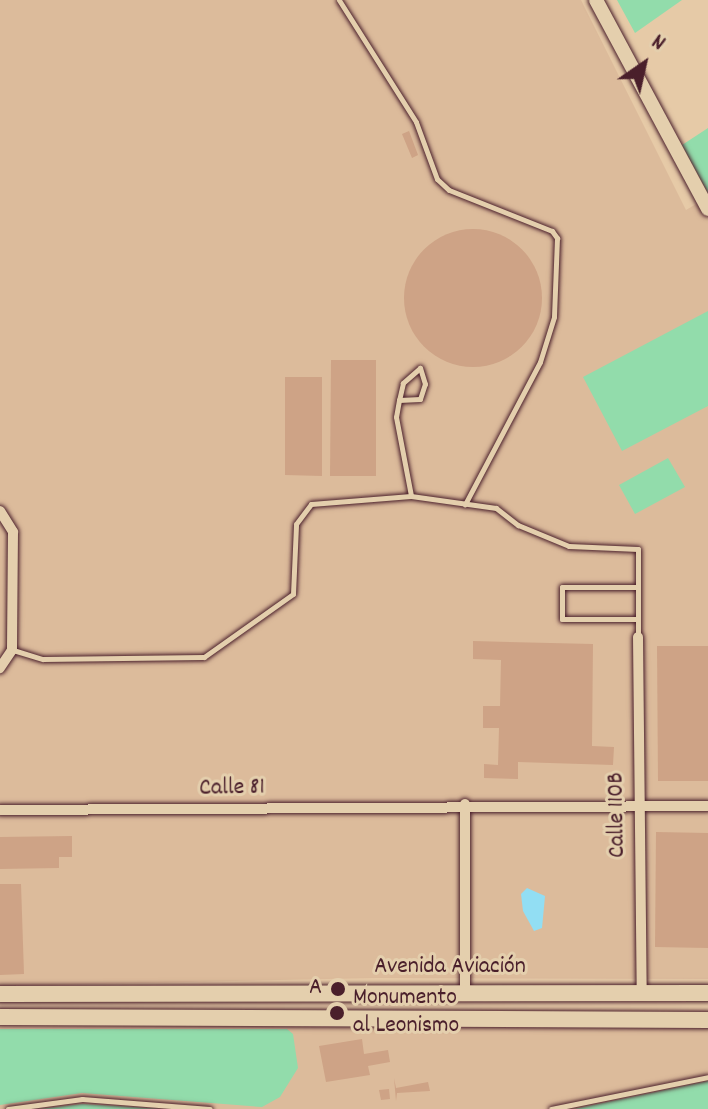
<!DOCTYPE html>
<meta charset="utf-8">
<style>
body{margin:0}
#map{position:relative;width:708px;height:1109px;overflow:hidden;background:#e6caa7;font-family:Dekko,sans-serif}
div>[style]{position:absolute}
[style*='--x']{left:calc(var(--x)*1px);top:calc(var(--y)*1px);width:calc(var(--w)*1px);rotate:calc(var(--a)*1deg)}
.built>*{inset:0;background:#dcbb9b}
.green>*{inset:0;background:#92dcab}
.water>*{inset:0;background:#92def3}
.building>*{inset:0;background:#cea386}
.round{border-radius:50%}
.roads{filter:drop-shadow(0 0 2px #4a1f2b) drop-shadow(0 0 2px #4a1f2b)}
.service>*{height:5px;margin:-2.5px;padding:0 2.5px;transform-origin:2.5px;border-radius:2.5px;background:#e4cfad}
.minor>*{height:10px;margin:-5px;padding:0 5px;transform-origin:5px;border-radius:5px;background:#e4cfad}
.secondary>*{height:14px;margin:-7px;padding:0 7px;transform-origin:7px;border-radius:7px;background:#e4cfad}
.primary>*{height:16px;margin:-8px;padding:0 8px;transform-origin:8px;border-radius:8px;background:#e4cfad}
.dots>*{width:22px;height:22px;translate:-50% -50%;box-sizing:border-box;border:4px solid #e4cfad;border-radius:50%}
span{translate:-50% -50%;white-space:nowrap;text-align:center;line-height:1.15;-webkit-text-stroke:6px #e4cfad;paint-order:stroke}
.street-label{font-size:24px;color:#4a1f2b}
.poi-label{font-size:24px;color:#4a1f2b}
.right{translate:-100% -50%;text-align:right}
.left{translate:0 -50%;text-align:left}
.north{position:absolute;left:604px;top:24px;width:80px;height:80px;-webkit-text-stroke:6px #e4cfad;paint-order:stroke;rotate:34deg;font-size:22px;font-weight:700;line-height:32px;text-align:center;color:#4a1f2b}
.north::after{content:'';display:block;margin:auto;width:28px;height:36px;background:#4a1f2b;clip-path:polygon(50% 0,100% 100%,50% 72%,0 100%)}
</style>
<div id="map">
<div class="built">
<i style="clip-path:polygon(0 0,581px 0,686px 210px,708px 197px,708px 979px,376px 978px,0 986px)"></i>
<i style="clip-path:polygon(708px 1025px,708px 1109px,0 1109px,0 1027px)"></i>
</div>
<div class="green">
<i style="clip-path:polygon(617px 0,682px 0,635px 33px)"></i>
<i style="clip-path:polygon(708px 128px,708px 193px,682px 145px)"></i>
<i style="clip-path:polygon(708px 311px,708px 406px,622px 451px,583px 377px)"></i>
<i style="clip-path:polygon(668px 458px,685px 487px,635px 514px,619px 485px)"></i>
<i style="clip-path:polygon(0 1029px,287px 1029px,293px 1034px,298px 1068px,280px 1097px,262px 1107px,82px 1093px,0 1105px)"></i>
<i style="clip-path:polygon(708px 1081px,708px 1109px,574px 1109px,631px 1097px)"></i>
<i style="clip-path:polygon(82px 1104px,135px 1107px,160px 1109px,39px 1109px)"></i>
</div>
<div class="water">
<i style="clip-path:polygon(527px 888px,545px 896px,542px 928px,534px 931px,523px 911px,521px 894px)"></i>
</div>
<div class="building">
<i style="clip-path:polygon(409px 131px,418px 155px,412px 158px,402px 134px)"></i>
<i class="round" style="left:404px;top:229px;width:138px;height:138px"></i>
<i style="clip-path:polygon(331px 360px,376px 360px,376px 476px,330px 476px)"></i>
<i style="clip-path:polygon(285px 377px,322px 377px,322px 476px,285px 475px)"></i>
<i style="clip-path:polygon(473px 641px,593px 644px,592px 746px,614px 747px,613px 765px,518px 762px,518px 779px,484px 778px,484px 764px,498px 765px,499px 728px,483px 728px,483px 706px,500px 706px,501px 660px,473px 659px)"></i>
<i style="clip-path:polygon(657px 646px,708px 646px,708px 781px,658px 781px)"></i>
<i style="clip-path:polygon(656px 832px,708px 833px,708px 948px,655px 947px)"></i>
<i style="clip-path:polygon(72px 836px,72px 857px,59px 857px,59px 868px,0 869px,0 837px)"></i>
<i style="clip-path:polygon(0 884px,21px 884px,24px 974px,0 975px)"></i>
<i style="clip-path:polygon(362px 1039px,364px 1054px,388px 1050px,390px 1062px,368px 1066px,370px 1075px,326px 1082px,319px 1046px)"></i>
<i style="clip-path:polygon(394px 1078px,396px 1088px,428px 1082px,430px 1091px,397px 1093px,396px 1101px)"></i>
<i style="clip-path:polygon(389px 1089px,390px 1099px,381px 1100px,379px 1090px)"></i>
</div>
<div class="roads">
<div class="service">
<i style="--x:339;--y:0;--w:144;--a:57.7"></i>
<i style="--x:416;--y:122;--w:61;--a:69.8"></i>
<i style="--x:437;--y:179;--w:16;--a:43"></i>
<i style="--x:449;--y:190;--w:111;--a:21.7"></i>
<i style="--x:552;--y:231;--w:9;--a:54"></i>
<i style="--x:557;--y:238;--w:79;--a:92.2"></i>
<i style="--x:554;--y:317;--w:47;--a:107.3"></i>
<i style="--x:540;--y:362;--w:161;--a:117.8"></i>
<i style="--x:399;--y:400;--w:21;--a:-3"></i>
<i style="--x:420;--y:399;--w:16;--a:-72"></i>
<i style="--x:425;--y:384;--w:17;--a:-107"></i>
<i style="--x:420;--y:368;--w:23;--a:139"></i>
<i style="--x:403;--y:383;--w:17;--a:103"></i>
<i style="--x:399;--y:400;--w:17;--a:100"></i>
<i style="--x:396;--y:417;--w:80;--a:79.2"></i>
<i style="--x:637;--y:619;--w:75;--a:180"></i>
<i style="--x:562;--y:619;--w:32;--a:-90"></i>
<i style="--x:562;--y:587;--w:76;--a:0"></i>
<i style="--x:13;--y:650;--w:31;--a:17"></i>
<i style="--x:43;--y:659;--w:161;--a:-0.7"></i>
<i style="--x:204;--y:657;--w:109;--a:-35.3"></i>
<i style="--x:293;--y:594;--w:70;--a:-87.5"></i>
<i style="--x:296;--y:524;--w:25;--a:-53"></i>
<i style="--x:311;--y:504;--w:100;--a:-4.6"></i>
<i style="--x:411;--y:496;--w:86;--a:8"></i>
<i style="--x:496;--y:508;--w:28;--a:38"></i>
<i style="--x:518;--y:525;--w:55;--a:22.4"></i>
<i style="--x:569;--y:546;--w:69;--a:2.5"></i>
<i style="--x:638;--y:549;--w:88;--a:90"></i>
<i style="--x:8;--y:1109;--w:75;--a:-7.7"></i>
<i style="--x:82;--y:1099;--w:128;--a:4.5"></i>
<i style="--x:551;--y:1109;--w:160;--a:-11.5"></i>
</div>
<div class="minor">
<i style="--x:0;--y:511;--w:25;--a:58"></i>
<i style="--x:13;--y:532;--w:118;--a:90.5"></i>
<i style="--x:12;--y:650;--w:22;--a:124"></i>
<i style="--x:638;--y:637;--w:356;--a:89.4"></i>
<i style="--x:0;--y:810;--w:708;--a:-0.32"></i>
<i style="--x:465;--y:992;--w:188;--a:-90"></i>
</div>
<div class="secondary">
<i style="--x:596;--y:0;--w:237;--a:61.8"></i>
</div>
<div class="primary">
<i style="--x:0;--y:994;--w:708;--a:-0.08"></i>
<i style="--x:0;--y:1017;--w:708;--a:0.24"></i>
</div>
</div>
<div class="dots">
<i style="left:338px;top:989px;background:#4a1f2b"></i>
<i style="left:337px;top:1013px;background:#4a1f2b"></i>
</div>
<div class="street-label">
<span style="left:232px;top:789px;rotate:-1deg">Calle 81</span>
<span style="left:618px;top:815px;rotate:-91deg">Calle 110B</span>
<span style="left:450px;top:968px">Avenida Aviación</span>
</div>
<div class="poi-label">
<span class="right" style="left:322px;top:989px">A</span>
<span class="left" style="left:353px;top:1013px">Monumento<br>al Leonismo</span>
</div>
<div class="north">N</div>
</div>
